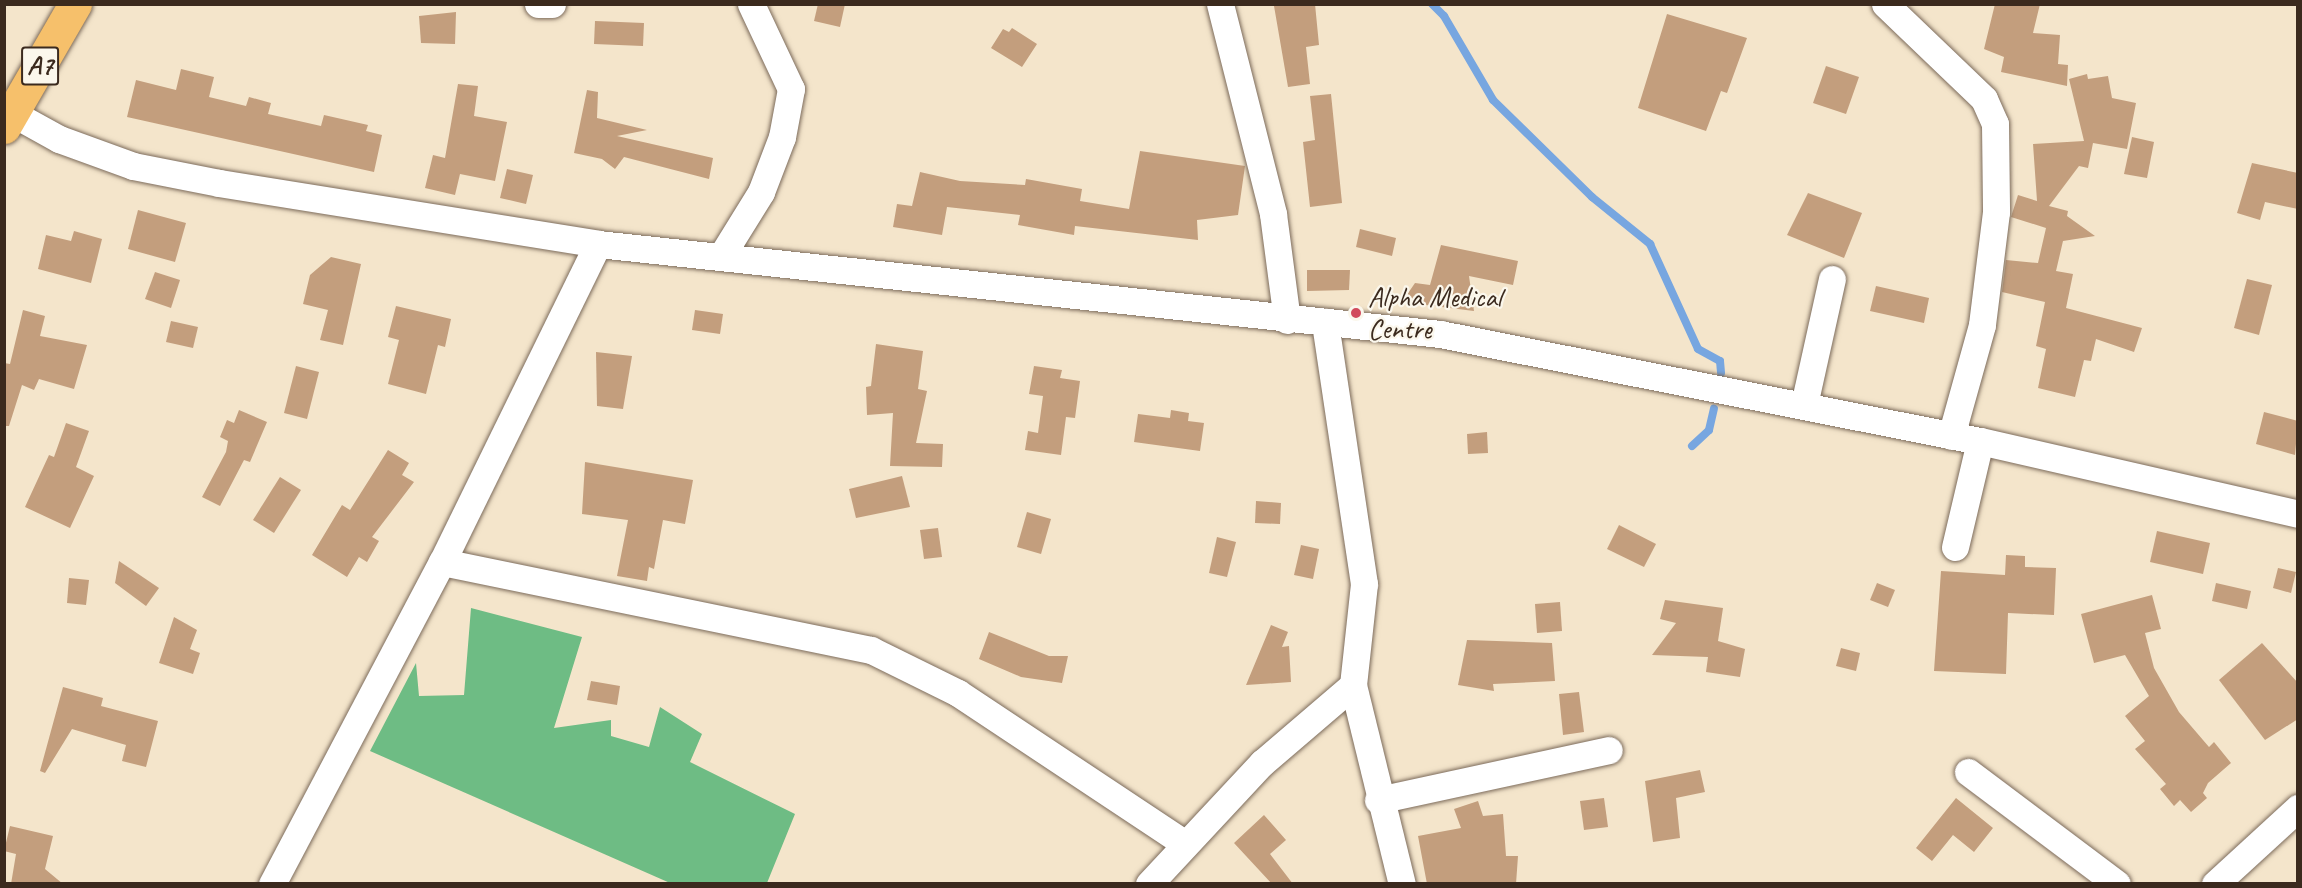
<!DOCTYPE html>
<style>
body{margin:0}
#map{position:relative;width:2302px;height:888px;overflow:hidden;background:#f4e5cb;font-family:Caveat,sans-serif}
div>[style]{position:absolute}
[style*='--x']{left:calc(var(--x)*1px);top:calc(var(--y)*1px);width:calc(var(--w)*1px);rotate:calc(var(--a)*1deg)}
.forest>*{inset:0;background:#6ebc84}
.stream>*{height:8px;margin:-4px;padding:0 4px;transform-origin:4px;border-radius:4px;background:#77a6e0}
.building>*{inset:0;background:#c39e7d}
.roads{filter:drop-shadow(0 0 2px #7c6b5b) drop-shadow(0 0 2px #7c6b5b)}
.minor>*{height:27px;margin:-13.5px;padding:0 13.5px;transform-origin:13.5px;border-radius:13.5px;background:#fff}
.major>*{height:33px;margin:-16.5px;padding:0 16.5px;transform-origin:16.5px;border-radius:16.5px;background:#f6c06b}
.dots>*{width:16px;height:16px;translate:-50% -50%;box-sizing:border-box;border:3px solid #fbf7ec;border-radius:50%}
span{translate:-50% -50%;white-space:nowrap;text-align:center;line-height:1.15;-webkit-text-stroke:4.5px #fbf7ec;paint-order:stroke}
.shield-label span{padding:2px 4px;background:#fbf7ec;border:2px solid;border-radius:4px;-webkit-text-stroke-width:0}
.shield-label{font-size:27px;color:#3b2a1e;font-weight:700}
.poi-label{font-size:28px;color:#3b2a1e}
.left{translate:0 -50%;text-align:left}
.frame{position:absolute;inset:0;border:6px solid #3b2a1e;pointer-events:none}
</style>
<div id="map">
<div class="forest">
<i style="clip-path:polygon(471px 608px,582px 637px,554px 728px,611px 720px,611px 736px,649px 747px,660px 707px,702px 734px,690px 762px,795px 814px,767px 883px,670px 883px,370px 751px,416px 663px,419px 696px,464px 695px)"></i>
</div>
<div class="stream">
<i style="--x:1432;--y:4;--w:17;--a:45"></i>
<i style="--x:1444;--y:16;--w:97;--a:59.7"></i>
<i style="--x:1493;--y:100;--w:139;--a:44.4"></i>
<i style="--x:1592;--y:197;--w:75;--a:39"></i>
<i style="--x:1650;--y:244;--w:115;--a:65.4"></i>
<i style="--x:1698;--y:349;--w:25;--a:29"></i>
<i style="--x:1720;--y:361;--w:12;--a:85"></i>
<i style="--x:1692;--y:446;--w:23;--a:-43"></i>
<i style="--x:1709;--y:430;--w:22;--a:-77"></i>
</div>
<div class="building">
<i style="clip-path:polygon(818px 4px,845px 4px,840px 27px,814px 21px)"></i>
<i style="clip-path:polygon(1315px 4px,1319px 45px,1306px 47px,1310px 84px,1288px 87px,1274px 6px)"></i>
<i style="clip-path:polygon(1995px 4px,2040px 4px,2033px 33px,2060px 35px,2058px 64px,2068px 65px,2067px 86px,2001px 72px,2004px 57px,1984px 49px)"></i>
<i style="clip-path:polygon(456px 12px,455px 44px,421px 43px,419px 16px)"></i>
<i style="clip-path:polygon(1667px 14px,1747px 38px,1727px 93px,1721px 91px,1706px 131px,1638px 108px)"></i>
<i style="clip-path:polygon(595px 21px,644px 23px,643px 46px,594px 44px)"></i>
<i style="clip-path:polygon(1012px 28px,1037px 44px,1022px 67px,991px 48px,1003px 29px,1009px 32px)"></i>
<i style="clip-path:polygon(1826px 66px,1859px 77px,1846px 114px,1813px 103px)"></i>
<i style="clip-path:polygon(181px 69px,214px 77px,209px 97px,246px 106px,249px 97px,271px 103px,268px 114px,321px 126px,324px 115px,368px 125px,366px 131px,382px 135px,374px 172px,127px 117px,136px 80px,176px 90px)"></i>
<i style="clip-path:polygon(2087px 74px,2088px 79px,2108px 76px,2112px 98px,2136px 103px,2127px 149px,2093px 143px,2088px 168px,2079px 166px,2049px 206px,2068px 211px,2067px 216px,2095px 236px,2063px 241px,2056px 271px,2073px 274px,2066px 308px,2142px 328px,2134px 352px,2096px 339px,2091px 361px,2084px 360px,2075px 397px,2038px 388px,2046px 349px,2036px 346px,2045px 302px,2002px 292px,2006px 260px,2038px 263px,2046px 228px,2011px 217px,2018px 195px,2037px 201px,2033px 144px,2084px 141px,2069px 79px)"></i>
<i style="clip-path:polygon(458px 84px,478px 86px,474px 116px,507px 122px,495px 181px,460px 174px,455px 195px,425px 188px,433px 155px,445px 158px)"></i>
<i style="clip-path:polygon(587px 90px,598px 92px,597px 118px,647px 130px,617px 136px,713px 158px,709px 179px,624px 157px,615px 169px,602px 159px,574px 153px)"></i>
<i style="clip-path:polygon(1331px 94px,1342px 203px,1310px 207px,1303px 142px,1315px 140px,1310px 96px)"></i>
<i style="clip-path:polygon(2132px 137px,2154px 142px,2147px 178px,2124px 174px)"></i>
<i style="clip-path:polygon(1140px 151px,1245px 166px,1238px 215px,1197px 220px,1198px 240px,1075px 226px,1074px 235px,1018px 225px,1020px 215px,947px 207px,942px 235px,893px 227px,897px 204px,912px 206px,920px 172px,960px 181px,1025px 185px,1026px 179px,1082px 189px,1080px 201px,1129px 209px)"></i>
<i style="clip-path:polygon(2252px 163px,2298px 173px,2298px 209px,2265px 202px,2260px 220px,2237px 213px)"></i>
<i style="clip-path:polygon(507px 169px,533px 175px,526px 204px,500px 198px)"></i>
<i style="clip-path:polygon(1808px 193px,1862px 213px,1844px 258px,1787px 235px)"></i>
<i style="clip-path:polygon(138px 210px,186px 223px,175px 262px,128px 249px)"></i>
<i style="clip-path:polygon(1360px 229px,1396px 238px,1392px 256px,1356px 247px)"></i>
<i style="clip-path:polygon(74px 231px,102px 239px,91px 283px,38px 269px,46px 235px,71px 241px)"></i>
<i style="clip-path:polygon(1441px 245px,1518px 261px,1513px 285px,1469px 276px,1474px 311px,1402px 302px,1415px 283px,1430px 285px)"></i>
<i style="clip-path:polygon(331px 257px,361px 264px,343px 345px,320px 340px,328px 310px,303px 304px,310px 275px)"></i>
<i style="clip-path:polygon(1307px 270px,1350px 270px,1349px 290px,1307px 291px)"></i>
<i style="clip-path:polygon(155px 272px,180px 280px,171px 308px,145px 299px)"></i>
<i style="clip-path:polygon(2247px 279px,2272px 285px,2259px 335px,2234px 328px)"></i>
<i style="clip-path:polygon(1876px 286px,1929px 298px,1924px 323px,1870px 311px)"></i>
<i style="clip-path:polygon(396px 306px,451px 319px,445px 347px,438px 345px,426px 394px,388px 384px,399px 340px,388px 337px)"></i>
<i style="clip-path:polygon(23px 310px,45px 316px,40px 336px,87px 345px,74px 389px,39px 379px,34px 390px,22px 385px,9px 426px,4px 426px,4px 363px,10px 364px)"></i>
<i style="clip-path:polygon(695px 310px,723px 314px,720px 334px,692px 330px)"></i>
<i style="clip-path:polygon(171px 321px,198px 327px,193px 348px,166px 342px)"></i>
<i style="clip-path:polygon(876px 344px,923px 351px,918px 389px,927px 391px,916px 443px,943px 444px,942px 467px,890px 466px,893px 413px,867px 415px,866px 387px,871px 386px)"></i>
<i style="clip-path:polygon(596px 352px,632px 356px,623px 409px,597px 406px)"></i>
<i style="clip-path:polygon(296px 366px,319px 372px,307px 419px,284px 413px)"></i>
<i style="clip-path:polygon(1034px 366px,1062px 370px,1060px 378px,1080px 381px,1075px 418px,1066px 417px,1061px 455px,1025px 450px,1028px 431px,1038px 433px,1043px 396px,1029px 394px)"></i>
<i style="clip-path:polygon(239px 410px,267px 422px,250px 462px,244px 460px,220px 506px,202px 497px,226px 452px,228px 441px,220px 437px,227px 420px,234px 423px)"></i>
<i style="clip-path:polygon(1171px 410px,1189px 413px,1188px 421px,1204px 423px,1200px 451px,1134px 442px,1138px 414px,1170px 418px)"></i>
<i style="clip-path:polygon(2264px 412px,2298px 421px,2295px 455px,2256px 444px)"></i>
<i style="clip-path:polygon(66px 423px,89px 431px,76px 467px,94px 476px,70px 528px,25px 507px,49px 455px,54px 457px)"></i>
<i style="clip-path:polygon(1487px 432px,1488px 453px,1468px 454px,1467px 434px)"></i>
<i style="clip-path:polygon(388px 450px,409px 463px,402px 475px,414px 482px,372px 537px,379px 541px,367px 562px,359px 557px,347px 577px,312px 555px,342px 505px,350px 510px)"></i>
<i style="clip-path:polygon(585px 462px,693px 480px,685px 524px,663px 520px,654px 569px,649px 567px,647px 581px,617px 576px,628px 520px,582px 514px)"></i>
<i style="clip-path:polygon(902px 476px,910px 507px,856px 518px,849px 489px)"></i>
<i style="clip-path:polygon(280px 477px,301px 490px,274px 533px,253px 520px)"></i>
<i style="clip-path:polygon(1256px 501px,1281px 503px,1280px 524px,1255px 523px)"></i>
<i style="clip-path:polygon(1027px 512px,1051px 519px,1041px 554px,1017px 547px)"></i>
<i style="clip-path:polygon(1619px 525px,1656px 544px,1644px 567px,1607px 549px)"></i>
<i style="clip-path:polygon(938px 528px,942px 557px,924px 559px,920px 530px)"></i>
<i style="clip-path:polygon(2157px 531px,2210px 543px,2203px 574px,2150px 562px)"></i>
<i style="clip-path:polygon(1217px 537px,1236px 542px,1227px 577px,1209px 573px)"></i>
<i style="clip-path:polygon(1301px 545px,1319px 549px,1313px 579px,1294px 575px)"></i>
<i style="clip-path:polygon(2006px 555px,2025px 556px,2025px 567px,2056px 568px,2054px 615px,2008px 613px,2006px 674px,1934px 671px,1941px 571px,2005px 575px)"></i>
<i style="clip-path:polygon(119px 561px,159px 588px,146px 606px,115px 583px)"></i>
<i style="clip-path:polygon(2278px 568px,2296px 572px,2291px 593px,2273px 588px)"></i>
<i style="clip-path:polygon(69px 578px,89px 580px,86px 605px,67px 603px)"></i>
<i style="clip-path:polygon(1877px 583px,1895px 590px,1888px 607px,1870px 600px)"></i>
<i style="clip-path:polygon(2216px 583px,2251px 591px,2247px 609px,2212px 601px)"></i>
<i style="clip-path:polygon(2152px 595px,2161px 629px,2145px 633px,2154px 668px,2179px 712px,2209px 747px,2214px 742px,2231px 763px,2208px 783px,2203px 793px,2207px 798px,2191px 812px,2180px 800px,2174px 806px,2160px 789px,2166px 784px,2135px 749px,2145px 741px,2125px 716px,2149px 696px,2125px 655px,2094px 663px,2081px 614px)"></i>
<i style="clip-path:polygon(1665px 600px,1723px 608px,1718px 641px,1745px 649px,1740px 677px,1706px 672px,1708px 657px,1652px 655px,1676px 623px,1660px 619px)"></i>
<i style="clip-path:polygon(1560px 602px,1562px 631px,1537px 633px,1535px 604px)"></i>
<i style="clip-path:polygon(174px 617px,197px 630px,190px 649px,200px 653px,193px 674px,159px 663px)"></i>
<i style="clip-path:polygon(1271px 625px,1288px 632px,1282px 647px,1289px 646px,1291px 682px,1246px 685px)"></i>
<i style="clip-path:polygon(989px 632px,1049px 656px,1068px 656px,1062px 683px,1021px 677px,979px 659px)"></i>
<i style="clip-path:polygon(1467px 640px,1552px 643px,1555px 681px,1493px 684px,1494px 691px,1458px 685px)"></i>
<i style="clip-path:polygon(2262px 643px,2298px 683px,2298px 719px,2265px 740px,2219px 680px)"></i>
<i style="clip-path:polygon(1841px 648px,1860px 653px,1856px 671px,1836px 666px)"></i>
<i style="clip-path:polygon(591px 681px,620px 686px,617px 705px,587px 700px)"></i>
<i style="clip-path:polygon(63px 687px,103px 698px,101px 706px,158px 721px,146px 767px,122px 761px,126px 745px,72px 729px,45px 773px,40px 771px)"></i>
<i style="clip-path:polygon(1579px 692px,1584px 732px,1563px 735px,1559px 694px)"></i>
<i style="clip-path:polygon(1700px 770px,1705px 792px,1676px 798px,1680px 838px,1653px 842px,1645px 781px)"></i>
<i style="clip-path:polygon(1604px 798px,1608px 827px,1584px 830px,1580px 801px)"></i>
<i style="clip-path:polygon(1956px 798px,1993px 828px,1974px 852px,1953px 835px,1932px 861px,1916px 848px)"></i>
<i style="clip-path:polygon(1478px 801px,1483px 816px,1503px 814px,1506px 856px,1518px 856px,1516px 884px,1427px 884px,1418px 836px,1461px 828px,1454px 809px)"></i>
<i style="clip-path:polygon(1264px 815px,1286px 840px,1270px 854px,1293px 884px,1272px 884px,1234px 843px)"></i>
<i style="clip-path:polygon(10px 826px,53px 836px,45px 869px,63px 884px,11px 884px,16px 854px,4px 851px)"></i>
</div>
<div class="roads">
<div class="minor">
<i style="--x:538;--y:4;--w:14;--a:0"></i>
<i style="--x:1220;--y:4;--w:217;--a:75.8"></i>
<i style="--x:1273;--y:214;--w:107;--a:82.5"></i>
<i style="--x:1885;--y:4;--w:137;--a:43.8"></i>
<i style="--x:1984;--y:99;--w:27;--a:66"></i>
<i style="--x:1995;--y:124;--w:88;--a:89.3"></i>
<i style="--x:1996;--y:212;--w:114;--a:97.1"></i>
<i style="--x:1982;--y:325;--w:115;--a:105.6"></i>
<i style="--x:12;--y:113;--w:54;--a:29"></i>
<i style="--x:59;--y:139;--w:79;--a:20"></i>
<i style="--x:133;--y:166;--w:88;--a:11.2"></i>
<i style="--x:219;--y:183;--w:384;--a:9.1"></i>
<i style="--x:598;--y:244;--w:847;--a:6.1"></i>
<i style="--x:1440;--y:334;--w:550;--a:11.21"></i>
<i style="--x:1980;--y:441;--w:326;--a:12.9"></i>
<i style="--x:722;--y:255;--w:74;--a:-58.2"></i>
<i style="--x:761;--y:192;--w:59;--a:-69.1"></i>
<i style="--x:782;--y:137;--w:49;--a:-79.4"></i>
<i style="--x:791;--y:89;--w:94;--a:-115.2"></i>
<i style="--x:1804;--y:405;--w:129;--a:-77.5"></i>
<i style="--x:1955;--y:547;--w:109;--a:-76.7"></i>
<i style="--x:442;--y:562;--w:438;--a:11.6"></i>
<i style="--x:871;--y:650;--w:97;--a:26.3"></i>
<i style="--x:958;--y:693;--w:273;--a:33.6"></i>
<i style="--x:1353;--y:685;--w:205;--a:76.2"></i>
<i style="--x:1968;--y:772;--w:186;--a:36.9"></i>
<i style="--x:1378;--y:800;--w:236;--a:-12.2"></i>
<i style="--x:272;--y:884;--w:364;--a:-62.2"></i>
<i style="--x:442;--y:562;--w:354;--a:-63.9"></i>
<i style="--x:1149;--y:884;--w:166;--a:-47"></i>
<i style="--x:1262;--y:763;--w:120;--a:-40.6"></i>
<i style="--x:1353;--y:685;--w:102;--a:-83.8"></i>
<i style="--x:1364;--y:584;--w:265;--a:-98.5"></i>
<i style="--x:2215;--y:884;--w:113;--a:-42.5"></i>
</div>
<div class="major">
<i style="--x:4;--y:127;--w:142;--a:-60"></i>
</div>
</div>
<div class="dots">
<i style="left:1356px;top:313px;background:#d1495b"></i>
</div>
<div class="shield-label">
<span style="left:40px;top:66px">A7</span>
</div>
<div class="poi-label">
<span class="left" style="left:1368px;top:313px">Alpha Medical<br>Centre</span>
</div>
<div class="frame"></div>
</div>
